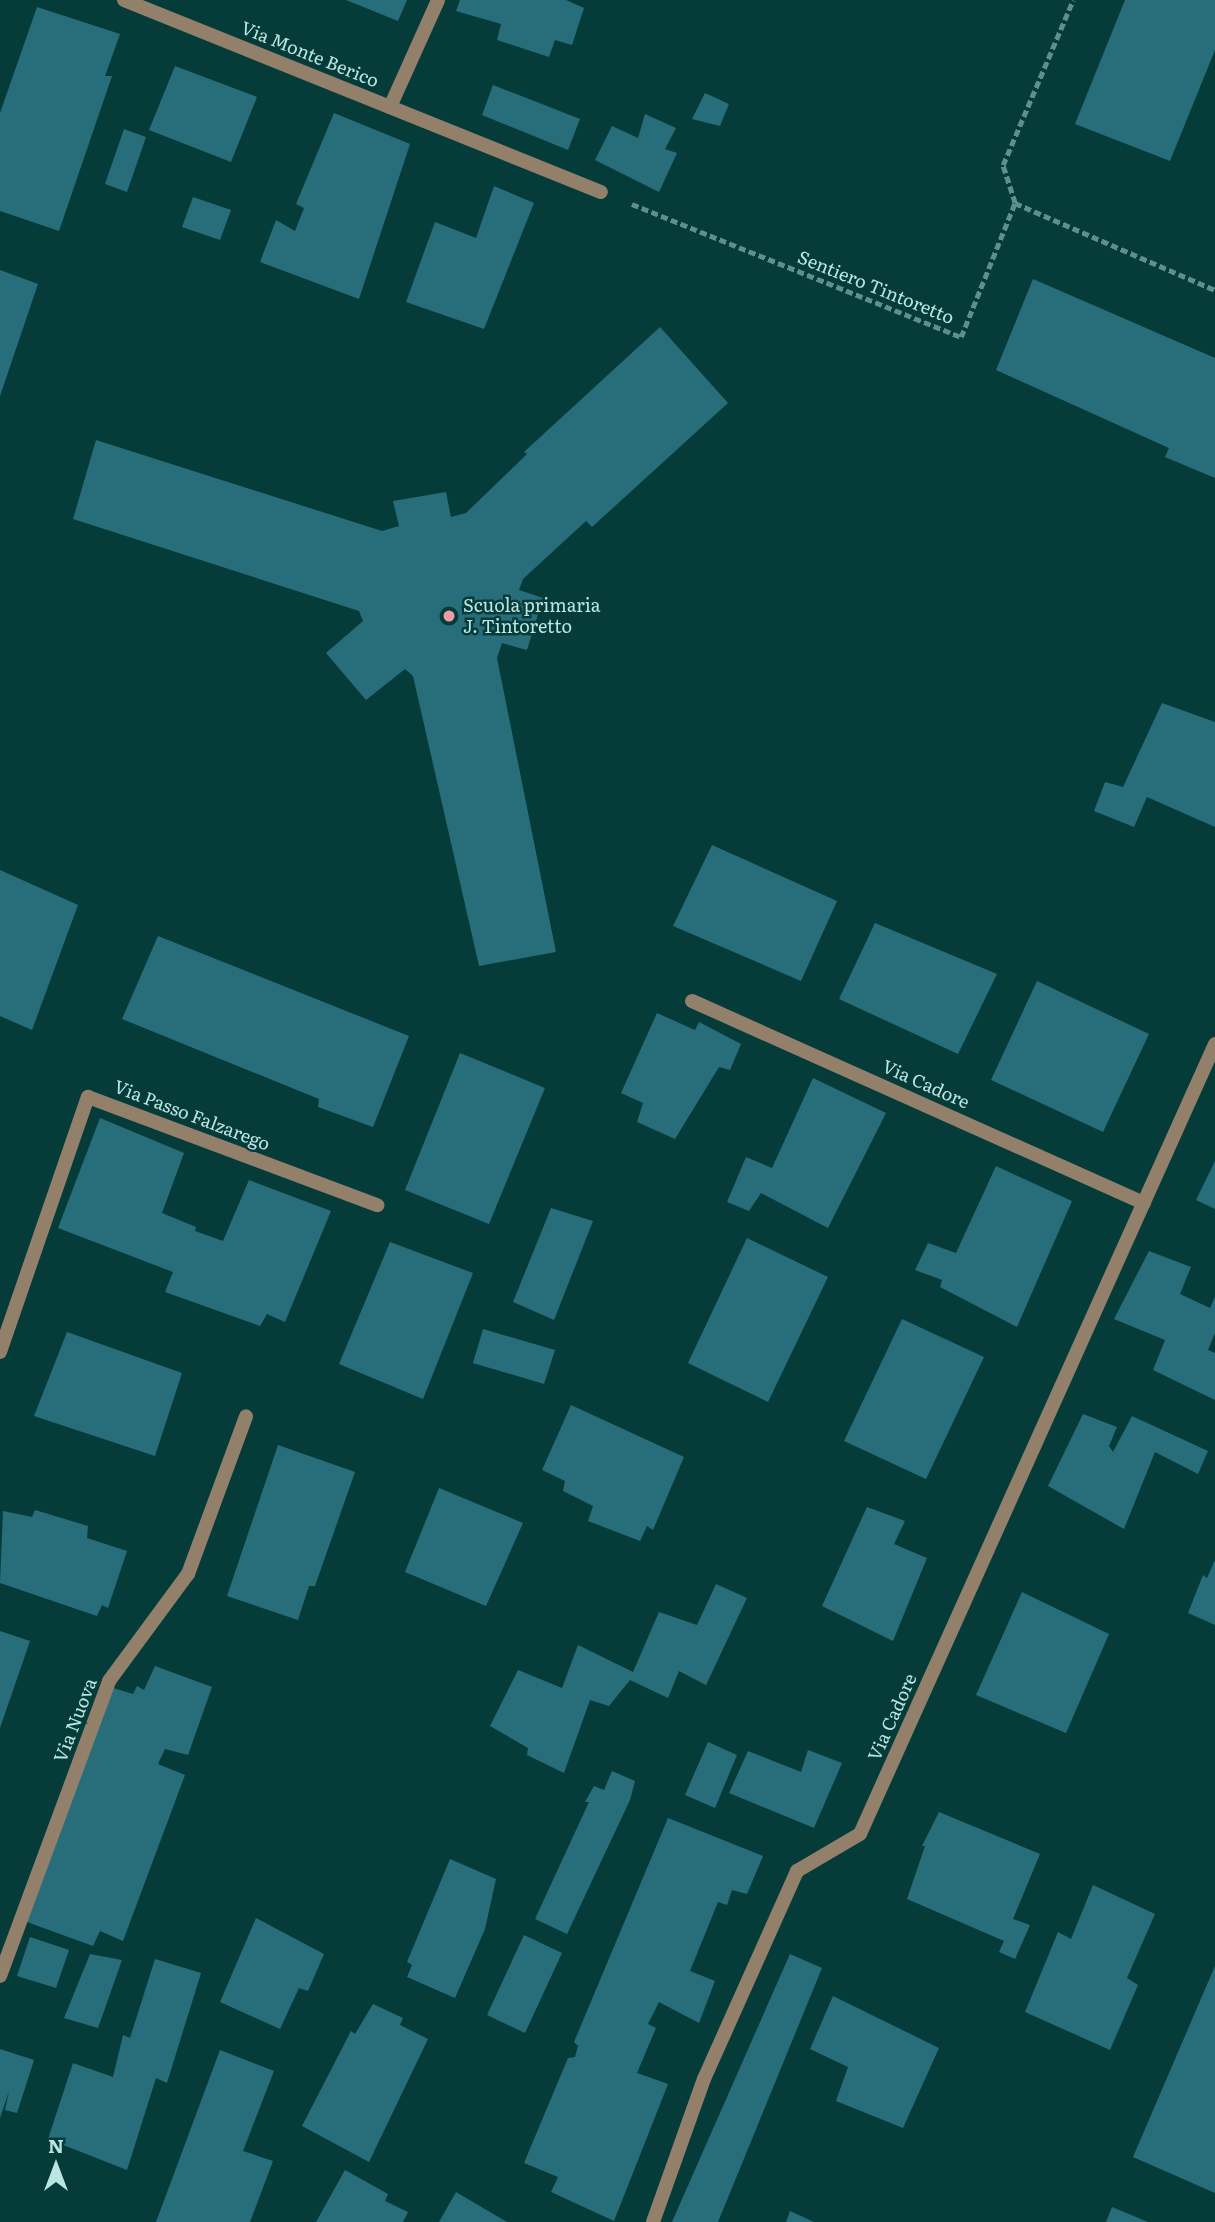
<!DOCTYPE html>
<style>
body{margin:0}
#map{position:relative;width:1215px;height:2222px;overflow:hidden;background:#053c3a;font-family:Literata,serif}
div>[style]{position:absolute}
[style*='--x']{left:calc(var(--x)*1px);top:calc(var(--y)*1px);width:calc(var(--w)*1px);rotate:calc(var(--a)*1deg)}
.building>*{inset:0;background:#286e7a}
.path>*{height:4.5px;margin-top:-2.25px;transform-origin:0;background:repeating-linear-gradient(90deg,#5e8f8c 0 7px,transparent 0 10.5px)}
.minor>*{height:14px;margin:-7px;padding:0 7px;transform-origin:7px;border-radius:7px;background:#93806b}
.dots>*{width:19px;height:19px;translate:-50% -50%;box-sizing:border-box;border:4px solid #053c3a;border-radius:50%}
span{translate:-50% -50%;white-space:nowrap;text-align:center;line-height:1.15;-webkit-text-stroke:5px #053c3a;paint-order:stroke}
.street-label{font-size:18px;color:#bae5e1}
.poi-label{font-size:18px;color:#bae5e1}
.left{translate:0 -50%;text-align:left}
.north{position:absolute;left:21px;top:2131px;width:70px;height:70px;-webkit-text-stroke:5px #053c3a;paint-order:stroke;rotate:0deg;font-size:19px;font-weight:700;line-height:28px;text-align:center;color:#bae5e1}
.north::after{content:'';display:block;margin:auto;width:24px;height:32px;background:#bae5e1;clip-path:polygon(50% 0,100% 100%,50% 72%,0 100%)}
</style>
<div id="map">
<div class="building">
<i style="clip-path:polygon(346px 0,407px 0,398px 21px)"></i>
<i style="clip-path:polygon(460px 0,566px 0,584px 8px,572px 45px,555px 40px,549px 57px,497px 40px,501px 24px,456px 11px)"></i>
<i style="clip-path:polygon(1125px 0,1215px 0,1215px 50px,1170px 161px,1075px 124px)"></i>
<i style="clip-path:polygon(37px 7px,120px 34px,105px 76px,112px 76px,59px 231px,0 211px,0 113px)"></i>
<i style="clip-path:polygon(175px 66px,257px 97px,231px 162px,149px 130px)"></i>
<i style="clip-path:polygon(493px 85px,580px 119px,568px 150px,482px 115px)"></i>
<i style="clip-path:polygon(705px 93px,729px 104px,720px 126px,692px 119px)"></i>
<i style="clip-path:polygon(334px 113px,410px 144px,359px 299px,260px 262px,276px 220px,295px 231px,304px 208px,296px 204px)"></i>
<i style="clip-path:polygon(645px 114px,676px 128px,665px 149px,677px 153px,659px 192px,595px 160px,612px 126px,638px 138px)"></i>
<i style="clip-path:polygon(124px 129px,146px 137px,127px 192px,105px 184px)"></i>
<i style="clip-path:polygon(494px 186px,534px 203px,484px 329px,406px 302px,435px 222px,476px 238px)"></i>
<i style="clip-path:polygon(193px 197px,231px 210px,220px 240px,182px 227px)"></i>
<i style="clip-path:polygon(0 270px,38px 284px,0 396px)"></i>
<i style="clip-path:polygon(1033px 279px,1215px 358px,1215px 478px,1165px 457px,1169px 448px,996px 370px)"></i>
<i style="clip-path:polygon(660px 327px,728px 403px,592px 527px,586px 521px,523px 579px,519px 590px,543px 598px,527px 650px,502px 643px,497px 658px,556px 952px,479px 966px,413px 676px,405px 669px,366px 700px,326px 653px,363px 621px,359px 611px,73px 519px,96px 440px,382px 531px,399px 526px,393px 501px,446px 492px,451px 517px,466px 513px,527px 454px,524px 452px)"></i>
<i style="clip-path:polygon(1162px 703px,1215px 722px,1215px 827px,1147px 797px,1134px 827px,1094px 811px,1105px 782px,1123px 787px)"></i>
<i style="clip-path:polygon(712px 845px,837px 901px,801px 981px,673px 926px)"></i>
<i style="clip-path:polygon(0 870px,78px 905px,32px 1030px,0 1016px)"></i>
<i style="clip-path:polygon(875px 923px,997px 974px,958px 1054px,839px 999px)"></i>
<i style="clip-path:polygon(158px 936px,409px 1036px,373px 1127px,318px 1107px,319px 1099px,122px 1019px)"></i>
<i style="clip-path:polygon(1037px 981px,1149px 1034px,1103px 1132px,991px 1080px)"></i>
<i style="clip-path:polygon(657px 1013px,695px 1030px,699px 1022px,741px 1044px,730px 1070px,719px 1067px,675px 1139px,637px 1122px,643px 1103px,621px 1093px)"></i>
<i style="clip-path:polygon(460px 1053px,545px 1088px,489px 1224px,405px 1190px)"></i>
<i style="clip-path:polygon(813px 1078px,886px 1113px,828px 1228px,761px 1193px,749px 1211px,727px 1202px,746px 1157px,772px 1168px)"></i>
<i style="clip-path:polygon(100px 1118px,184px 1153px,162px 1213px,196px 1227px,195px 1231px,223px 1241px,249px 1180px,331px 1211px,285px 1322px,267px 1314px,260px 1326px,165px 1292px,173px 1272px,58px 1228px)"></i>
<i style="clip-path:polygon(1215px 1161px,1215px 1209px,1196px 1200px)"></i>
<i style="clip-path:polygon(996px 1166px,1072px 1201px,1017px 1327px,940px 1287px,942px 1280px,915px 1270px,928px 1243px,956px 1253px)"></i>
<i style="clip-path:polygon(551px 1208px,593px 1221px,554px 1320px,513px 1302px)"></i>
<i style="clip-path:polygon(747px 1238px,828px 1277px,768px 1402px,688px 1363px)"></i>
<i style="clip-path:polygon(390px 1242px,473px 1273px,423px 1399px,339px 1364px)"></i>
<i style="clip-path:polygon(1149px 1251px,1191px 1267px,1180px 1294px,1210px 1308px,1215px 1297px,1215px 1333px,1208px 1350px,1215px 1353px,1215px 1400px,1153px 1370px,1165px 1340px,1114px 1319px)"></i>
<i style="clip-path:polygon(902px 1319px,984px 1357px,926px 1479px,844px 1441px)"></i>
<i style="clip-path:polygon(483px 1329px,555px 1350px,544px 1384px,473px 1363px)"></i>
<i style="clip-path:polygon(67px 1332px,182px 1373px,155px 1456px,34px 1416px)"></i>
<i style="clip-path:polygon(571px 1405px,684px 1457px,653px 1530px,647px 1526px,640px 1541px,588px 1521px,593px 1506px,563px 1491px,565px 1481px,542px 1470px)"></i>
<i style="clip-path:polygon(1083px 1414px,1117px 1427px,1109px 1446px,1113px 1452px,1132px 1416px,1208px 1451px,1198px 1474px,1155px 1452px,1124px 1529px,1048px 1486px)"></i>
<i style="clip-path:polygon(278px 1445px,355px 1472px,315px 1586px,309px 1586px,298px 1620px,227px 1596px)"></i>
<i style="clip-path:polygon(439px 1488px,523px 1523px,486px 1606px,405px 1572px)"></i>
<i style="clip-path:polygon(867px 1507px,905px 1521px,894px 1544px,927px 1558px,893px 1641px,822px 1606px)"></i>
<i style="clip-path:polygon(35px 1510px,88px 1526px,87px 1538px,127px 1551px,108px 1608px,102px 1605px,97px 1616px,0 1583px,3px 1511px,32px 1517px)"></i>
<i style="clip-path:polygon(1215px 1560px,1215px 1625px,1188px 1613px,1203px 1575px,1207px 1578px)"></i>
<i style="clip-path:polygon(716px 1584px,747px 1598px,706px 1685px,679px 1671px,668px 1698px,630px 1680px,609px 1706px,590px 1700px,564px 1773px,527px 1755px,528px 1748px,490px 1726px,518px 1670px,562px 1688px,578px 1645px,633px 1672px,659px 1612px,697px 1625px)"></i>
<i style="clip-path:polygon(1022px 1592px,1109px 1634px,1066px 1733px,976px 1695px)"></i>
<i style="clip-path:polygon(0 1631px,30px 1641px,0 1728px)"></i>
<i style="clip-path:polygon(155px 1666px,212px 1687px,188px 1755px,165px 1749px,158px 1764px,185px 1775px,123px 1941px,100px 1931px,93px 1946px,27px 1922px,110px 1687px,133px 1694px,137px 1686px,144px 1690px)"></i>
<i style="clip-path:polygon(708px 1742px,737px 1755px,715px 1808px,685px 1795px)"></i>
<i style="clip-path:polygon(808px 1750px,842px 1763px,814px 1828px,729px 1793px,748px 1751px,801px 1772px)"></i>
<i style="clip-path:polygon(612px 1771px,635px 1781px,630px 1800px,567px 1934px,535px 1919px,589px 1802px,585px 1802px,594px 1786px,604px 1790px)"></i>
<i style="clip-path:polygon(939px 1812px,1040px 1854px,1013px 1919px,1030px 1925px,1015px 1959px,999px 1952px,1004px 1941px,907px 1899px,925px 1846px,922px 1846px)"></i>
<i style="clip-path:polygon(668px 1818px,763px 1856px,747px 1894px,732px 1890px,727px 1905px,718px 1902px,690px 1971px,715px 1981px,699px 2023px,659px 2002px,648px 2024px,656px 2028px,637px 2073px,668px 2084px,614px 2221px,551px 2192px,558px 2177px,524px 2163px,568px 2058px,575px 2057px,578px 2046px,574px 2042px)"></i>
<i style="clip-path:polygon(450px 1859px,496px 1879px,485px 1929px,455px 1998px,407px 1977px,412px 1965px,407px 1962px)"></i>
<i style="clip-path:polygon(1093px 1885px,1155px 1914px,1127px 1978px,1138px 1985px,1110px 2050px,1025px 2012px,1058px 1932px,1071px 1939px)"></i>
<i style="clip-path:polygon(256px 1918px,324px 1954px,308px 1991px,299px 1988px,280px 2029px,220px 2002px)"></i>
<i style="clip-path:polygon(524px 1935px,562px 1953px,525px 2033px,487px 2015px)"></i>
<i style="clip-path:polygon(30px 1937px,69px 1950px,56px 1988px,17px 1976px)"></i>
<i style="clip-path:polygon(90px 1954px,122px 1960px,98px 2028px,64px 2018px)"></i>
<i style="clip-path:polygon(790px 1954px,822px 1968px,718px 2222px,672px 2222px)"></i>
<i style="clip-path:polygon(155px 1959px,201px 1973px,167px 2083px,156px 2078px,127px 2170px,48px 2139px,73px 2063px,113px 2077px,123px 2035px,130px 2038px)"></i>
<i style="clip-path:polygon(1215px 1966px,1215px 2193px,1133px 2157px)"></i>
<i style="clip-path:polygon(833px 1996px,939px 2048px,903px 2128px,836px 2101px,848px 2067px,810px 2049px)"></i>
<i style="clip-path:polygon(373px 2004px,403px 2018px,400px 2025px,428px 2039px,369px 2162px,302px 2126px,351px 2031px,355px 2034px)"></i>
<i style="clip-path:polygon(0 2049px,34px 2060px,17px 2113px,5px 2110px,9px 2091px,0 2118px)"></i>
<i style="clip-path:polygon(220px 2050px,274px 2071px,243px 2151px,273px 2161px,250px 2222px,156px 2222px)"></i>
<i style="clip-path:polygon(345px 2170px,388px 2194px,385px 2201px,408px 2212px,403px 2222px,316px 2222px)"></i>
<i style="clip-path:polygon(456px 2192px,507px 2222px,439px 2222px)"></i>
<i style="clip-path:polygon(1112px 2207px,1148px 2222px,1106px 2222px)"></i>
<i style="clip-path:polygon(790px 2211px,814px 2222px,786px 2222px)"></i>
</div>
<div class="path">
<i style="--x:1015;--y:203;--w:40;--a:-108"></i>
<i style="--x:1003;--y:165;--w:179;--a:-67"></i>
<i style="--x:632;--y:204;--w:355;--a:22"></i>
<i style="--x:961;--y:337;--w:144;--a:-68.1"></i>
<i style="--x:1015;--y:203;--w:218;--a:23.5"></i>
</div>
<div class="minor">
<i style="--x:124;--y:0;--w:514;--a:21.93"></i>
<i style="--x:390;--y:107;--w:117;--a:-65.8"></i>
<i style="--x:692;--y:1001;--w:495;--a:24.1"></i>
<i style="--x:0;--y:1352;--w:270;--a:-71"></i>
<i style="--x:88;--y:1097;--w:309;--a:20.5"></i>
<i style="--x:0;--y:1976;--w:314;--a:-69.7"></i>
<i style="--x:109;--y:1681;--w:133;--a:-53.6"></i>
<i style="--x:188;--y:1574;--w:168;--a:-69.8"></i>
<i style="--x:653;--y:2222;--w:152;--a:-70.4"></i>
<i style="--x:704;--y:2079;--w:228;--a:-65.9"></i>
<i style="--x:797;--y:1871;--w:73;--a:-30.4"></i>
<i style="--x:860;--y:1834;--w:866;--a:-65.8"></i>
</div>
<div class="dots">
<i style="left:449px;top:616px;background:#f49aa7"></i>
</div>
<div class="street-label">
<span style="left:310px;top:54px;rotate:22deg">Via Monte Berico</span>
<span style="left:876px;top:287px;rotate:22deg">Sentiero Tintoretto</span>
<span style="left:926px;top:1084px;rotate:24deg">Via Cadore</span>
<span style="left:192px;top:1115px;rotate:21deg">Via Passo Falzarego</span>
<span style="left:892px;top:1717px;rotate:-66deg">Via Cadore</span>
<span style="left:75px;top:1720px;rotate:-69deg">Via Nuova</span>
</div>
<div class="poi-label">
<span class="left" style="left:463px;top:616px">Scuola primaria<br>J. Tintoretto</span>
</div>
<div class="north">N</div>
</div>
